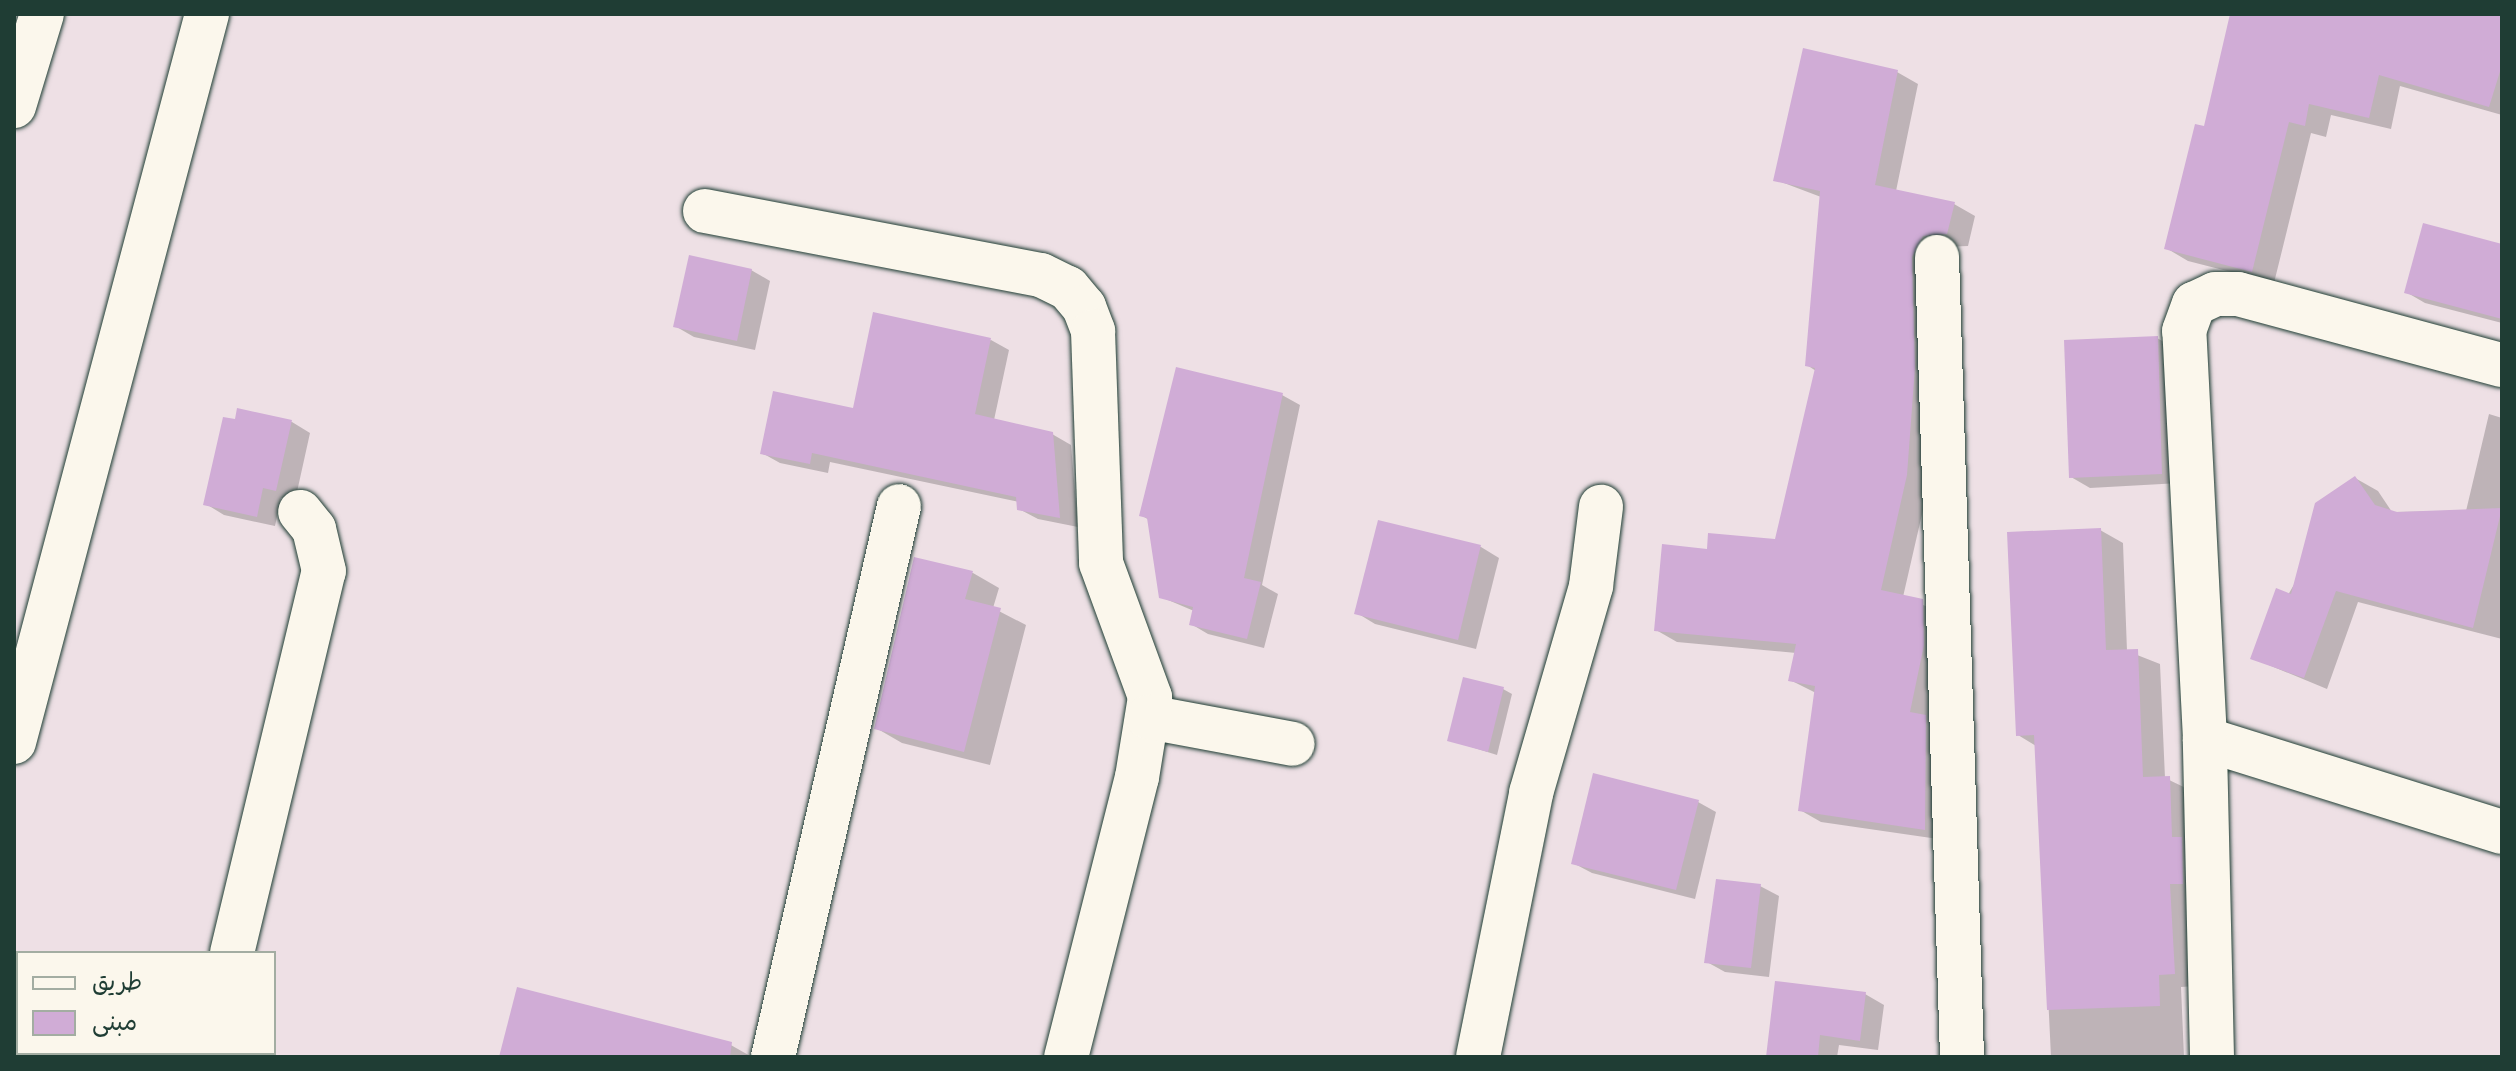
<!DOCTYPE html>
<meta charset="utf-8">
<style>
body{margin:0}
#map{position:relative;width:2516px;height:1071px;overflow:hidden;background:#eee0e5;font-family:Dekko,"Playpen Sans Arabic",sans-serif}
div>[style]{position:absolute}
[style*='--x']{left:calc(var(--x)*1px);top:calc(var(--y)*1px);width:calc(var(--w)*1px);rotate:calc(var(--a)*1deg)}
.shadow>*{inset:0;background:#0003}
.building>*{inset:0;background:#d0acd6}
.roads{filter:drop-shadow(0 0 2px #1f3d34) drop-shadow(0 0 2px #1f3d34)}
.minor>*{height:44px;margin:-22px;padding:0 22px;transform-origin:22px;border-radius:22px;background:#fbf7ec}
span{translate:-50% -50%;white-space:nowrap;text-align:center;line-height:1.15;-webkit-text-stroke:7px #fbf7ec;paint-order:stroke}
.frame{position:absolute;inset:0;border:16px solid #1f3d34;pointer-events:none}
.legend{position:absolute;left:16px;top:951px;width:260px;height:104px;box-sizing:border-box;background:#fbf7ec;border:2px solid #a3ada2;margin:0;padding:10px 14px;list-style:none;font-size:24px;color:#1f3d34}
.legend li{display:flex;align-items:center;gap:16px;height:40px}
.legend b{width:40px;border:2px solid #a3ada2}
</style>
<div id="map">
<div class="shadow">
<i style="clip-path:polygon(2232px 14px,2502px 14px,2502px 115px,2400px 86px,2391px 129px,2331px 115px,2326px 137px,2311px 133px,2274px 283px,2188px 261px,2166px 248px,2205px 129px)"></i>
<i style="clip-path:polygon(1897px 72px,1918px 84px,1896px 191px,1954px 204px,1975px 216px,1968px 246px,1944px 247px,1928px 488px,1903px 597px,1943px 613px,1945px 840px,1821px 822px,1800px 810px,1816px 693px,1790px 680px,1796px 653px,1677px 642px,1656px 630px,1708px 551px,1777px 541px,1816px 371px,1807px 365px,1821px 197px,1776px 180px)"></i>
<i style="clip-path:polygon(2502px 246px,2502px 323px,2425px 303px,2406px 292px)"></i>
<i style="clip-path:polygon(751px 270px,770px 281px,755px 350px,694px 337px,675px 326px)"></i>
<i style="clip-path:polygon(2157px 338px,2176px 349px,2180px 483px,2090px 488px,2071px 477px)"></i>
<i style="clip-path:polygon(991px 340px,1009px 350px,994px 420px,1052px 434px,1071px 445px,1078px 527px,1038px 519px,1019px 509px,1019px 502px,830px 462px,828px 473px,780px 463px,762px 453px)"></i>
<i style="clip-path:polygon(1282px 395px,1300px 405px,1262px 585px,1278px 594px,1264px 648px,1208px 634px,1191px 624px,1194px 611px,1161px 597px,1149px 520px,1141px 515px)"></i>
<i style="clip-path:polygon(239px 410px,292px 422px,310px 433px,295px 501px,281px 498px,275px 526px,224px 515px,206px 504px)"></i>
<i style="clip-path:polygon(2489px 414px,2502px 418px,2502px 639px,2358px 602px,2327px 689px,2252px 658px,2355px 478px,2378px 491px,2392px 512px,2466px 511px)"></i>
<i style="clip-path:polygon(1379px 522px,1481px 547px,1499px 558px,1476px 649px,1375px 624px,1357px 613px)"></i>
<i style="clip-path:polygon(2100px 530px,2123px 543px,2127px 651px,2160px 664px,2165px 778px,2192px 791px,2196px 986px,2181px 987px,2184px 1057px,2051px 1057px,2036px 746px,2018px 735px)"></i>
<i style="clip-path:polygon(916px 559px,973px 573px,999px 588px,993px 608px,1026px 625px,990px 765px,902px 743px,876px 728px)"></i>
<i style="clip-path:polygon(1503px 689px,1512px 694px,1497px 755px,1449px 740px)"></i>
<i style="clip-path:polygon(1698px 802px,1716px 812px,1695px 899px,1592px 873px,1573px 863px)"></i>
<i style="clip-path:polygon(1760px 886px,1779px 896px,1769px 977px,1725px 972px,1707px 962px)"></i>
<i style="clip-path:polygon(1865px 994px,1884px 1005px,1878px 1050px,1839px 1045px,1837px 1057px,1768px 1057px)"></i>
<i style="clip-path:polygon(729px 1044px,752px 1057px,501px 1057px)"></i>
</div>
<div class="building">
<i style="clip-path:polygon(2230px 14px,2502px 14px,2502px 65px,2489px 107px,2379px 75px,2369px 118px,2309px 104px,2305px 126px,2289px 122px,2252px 272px,2164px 249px,2195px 124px,2204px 126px)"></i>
<i style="clip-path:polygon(1803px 48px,1898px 70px,1875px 185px,1955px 202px,1947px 234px,1923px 236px,1912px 257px,1915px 367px,1907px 475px,1881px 590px,1923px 599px,1924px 645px,1910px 712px,1926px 715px,1925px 830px,1798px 811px,1815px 686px,1788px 681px,1796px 644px,1654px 631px,1662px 544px,1707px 549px,1708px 533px,1775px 539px,1815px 368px,1805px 366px,1820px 191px,1773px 181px)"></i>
<i style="clip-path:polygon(2423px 223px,2502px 244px,2502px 319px,2404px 293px)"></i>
<i style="clip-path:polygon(689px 255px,752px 269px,737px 341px,673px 327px)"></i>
<i style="clip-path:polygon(873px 312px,991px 338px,975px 414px,1053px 432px,1060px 518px,1017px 510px,1016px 497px,812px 453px,810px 464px,760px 454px,773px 391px,853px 408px)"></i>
<i style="clip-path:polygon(2158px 336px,2162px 474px,2069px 478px,2064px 340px)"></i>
<i style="clip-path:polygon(1176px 367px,1283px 393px,1244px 578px,1261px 582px,1247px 639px,1189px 625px,1193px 607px,1159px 598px,1147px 518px,1139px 516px)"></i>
<i style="clip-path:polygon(237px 408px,292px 420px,276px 491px,263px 488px,257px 517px,203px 505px,223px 417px,235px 419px)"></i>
<i style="clip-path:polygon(2355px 476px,2375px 505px,2397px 512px,2502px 508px,2473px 628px,2336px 591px,2304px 678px,2250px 659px,2276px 588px,2291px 594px,2315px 503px)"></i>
<i style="clip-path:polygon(1378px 520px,1481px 545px,1458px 640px,1354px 614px)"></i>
<i style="clip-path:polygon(2101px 528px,2106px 650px,2138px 649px,2143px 777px,2170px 776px,2172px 837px,2182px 837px,2183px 884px,2170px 884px,2175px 974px,2159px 975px,2160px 1006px,2047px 1010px,2034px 735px,2016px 736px,2007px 532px)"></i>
<i style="clip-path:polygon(914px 557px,973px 571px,965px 599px,1001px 608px,964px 752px,874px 729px)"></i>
<i style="clip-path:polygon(1463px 677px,1504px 687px,1488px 752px,1447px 741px)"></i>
<i style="clip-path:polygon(1593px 773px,1699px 800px,1676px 890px,1571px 864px)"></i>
<i style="clip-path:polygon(1716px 879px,1761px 884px,1751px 968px,1704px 963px)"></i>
<i style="clip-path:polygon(1775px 981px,1866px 992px,1860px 1041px,1820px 1035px,1818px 1057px,1766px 1057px)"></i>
<i style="clip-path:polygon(517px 987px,732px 1042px,730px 1057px,499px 1057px)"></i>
</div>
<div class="roads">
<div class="minor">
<i style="--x:14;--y:106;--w:96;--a:-73.1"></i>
<i style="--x:705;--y:211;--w:342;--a:10.8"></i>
<i style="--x:1041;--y:275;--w:30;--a:26"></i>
<i style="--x:1068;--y:288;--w:25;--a:50"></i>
<i style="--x:1084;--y:307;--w:26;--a:69"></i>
<i style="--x:1093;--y:331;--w:232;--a:88"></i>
<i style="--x:1101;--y:563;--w:143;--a:69.9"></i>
<i style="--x:1150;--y:697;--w:81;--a:99.2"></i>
<i style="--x:1137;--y:777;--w:289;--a:104.2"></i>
<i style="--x:1937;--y:257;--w:800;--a:88.21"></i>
<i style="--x:1148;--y:717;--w:147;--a:10.5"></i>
<i style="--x:2205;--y:739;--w:311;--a:17.4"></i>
<i style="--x:14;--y:742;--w:753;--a:-75.15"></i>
<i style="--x:232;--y:953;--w:393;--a:-76.5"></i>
<i style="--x:324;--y:571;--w:43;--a:-103.4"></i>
<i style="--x:314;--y:529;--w:22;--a:-129"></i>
<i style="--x:14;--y:1057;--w:1;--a:0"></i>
<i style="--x:206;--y:1057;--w:4;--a:-76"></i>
<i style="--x:773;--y:1057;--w:565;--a:-77.12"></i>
<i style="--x:1478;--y:1057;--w:269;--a:-78.6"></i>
<i style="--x:1531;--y:793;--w:216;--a:-73.8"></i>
<i style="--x:1591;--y:586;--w:80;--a:-82.8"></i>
<i style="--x:2212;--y:1057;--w:318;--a:-91.3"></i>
<i style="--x:2205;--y:739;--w:409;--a:-92.9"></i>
<i style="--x:2184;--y:331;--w:29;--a:-70"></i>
<i style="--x:2194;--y:304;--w:23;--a:-25"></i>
<i style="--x:2215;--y:294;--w:23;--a:0"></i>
<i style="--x:2238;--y:294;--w:273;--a:15.1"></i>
</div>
</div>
<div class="frame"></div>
<ul class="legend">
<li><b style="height:10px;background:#fbf7ec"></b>طريق</li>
<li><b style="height:22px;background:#d0acd6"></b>مبنى</li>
</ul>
</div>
